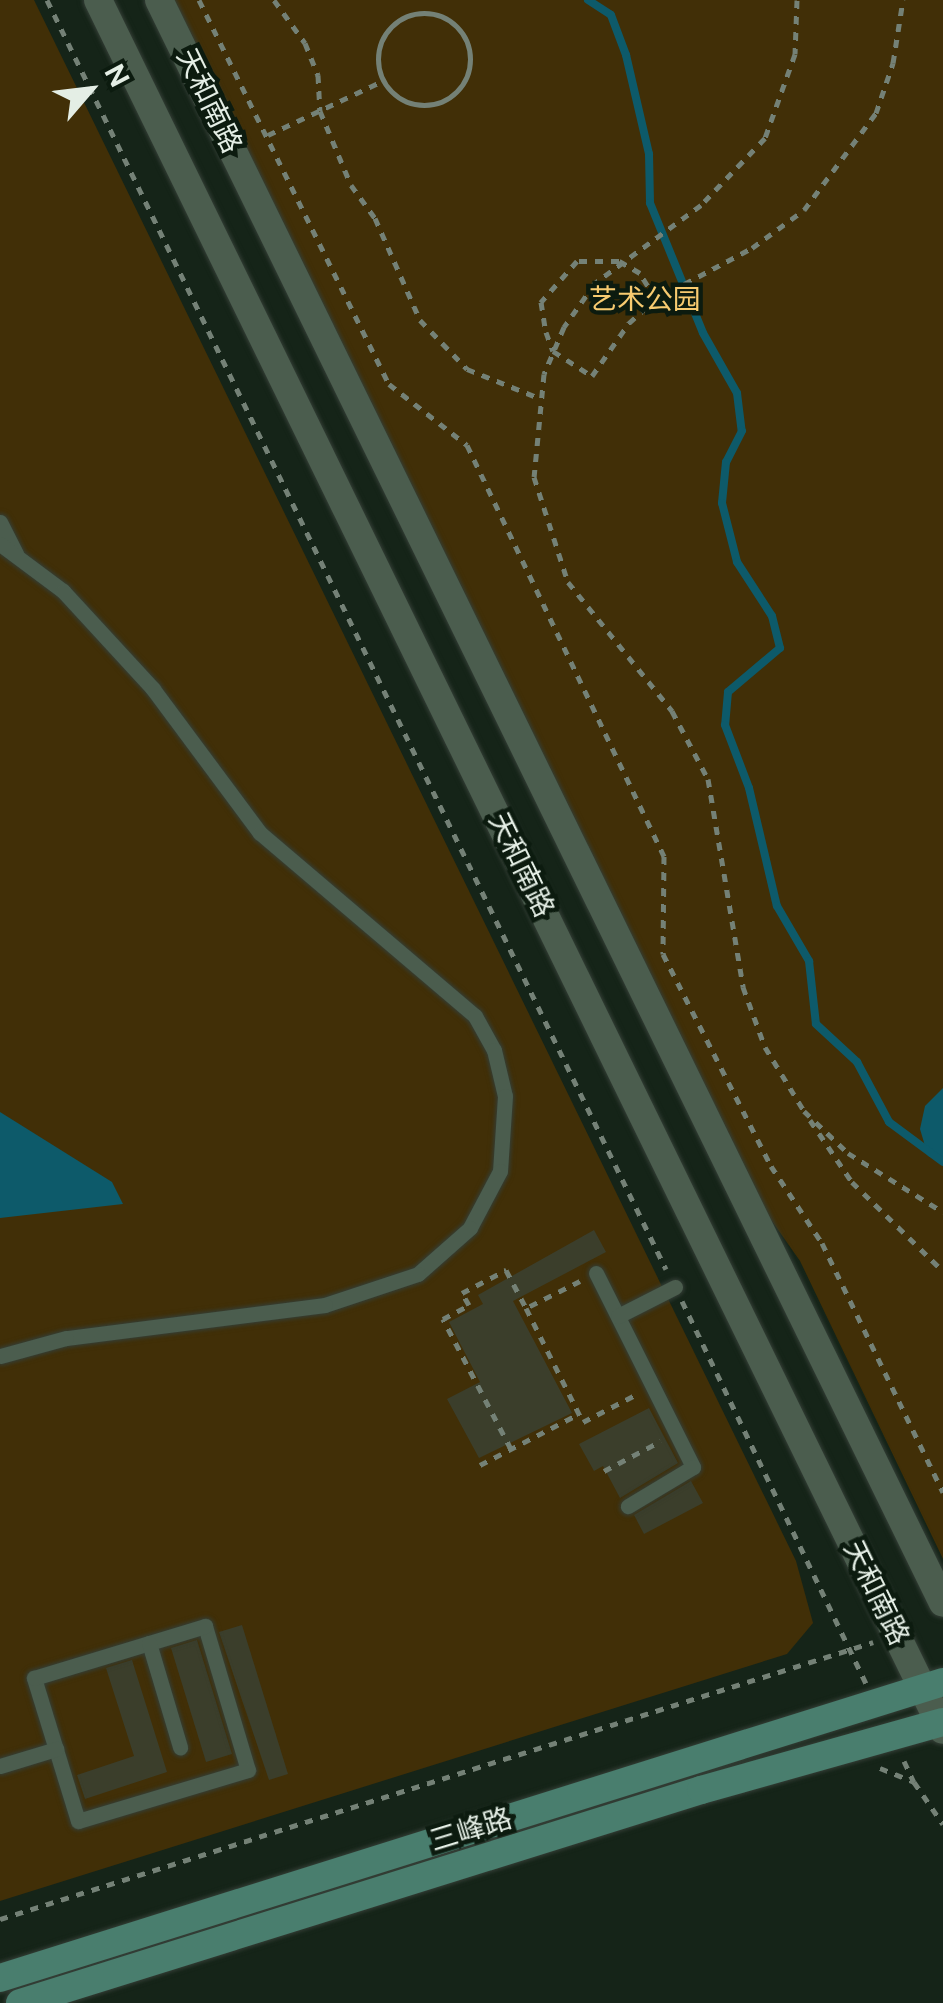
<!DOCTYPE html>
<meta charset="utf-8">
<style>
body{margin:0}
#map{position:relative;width:943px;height:2003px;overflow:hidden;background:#152418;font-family:"DM Sans","Noto Sans SC",sans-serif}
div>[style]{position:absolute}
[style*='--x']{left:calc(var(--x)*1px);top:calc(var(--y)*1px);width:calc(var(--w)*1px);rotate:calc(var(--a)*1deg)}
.green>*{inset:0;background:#412f07}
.water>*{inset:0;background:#0d5a6a}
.stream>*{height:8px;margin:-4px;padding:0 4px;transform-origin:4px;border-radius:4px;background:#0d5a6a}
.building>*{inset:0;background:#3b3e2b}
.path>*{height:5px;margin-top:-2.5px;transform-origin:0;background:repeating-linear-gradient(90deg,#748176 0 8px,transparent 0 16px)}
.path>.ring{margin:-2.5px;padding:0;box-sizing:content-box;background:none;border:5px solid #748176;border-radius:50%}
.roads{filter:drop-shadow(0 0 2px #343e36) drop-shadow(0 0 2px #343e36)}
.service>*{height:15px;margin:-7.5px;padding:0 7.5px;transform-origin:7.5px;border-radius:7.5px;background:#4b5d4e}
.tertiary>*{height:28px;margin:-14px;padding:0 14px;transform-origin:14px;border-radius:14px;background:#4b5d4e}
.secondary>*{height:28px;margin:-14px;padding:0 14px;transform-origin:14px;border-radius:14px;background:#497e6e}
span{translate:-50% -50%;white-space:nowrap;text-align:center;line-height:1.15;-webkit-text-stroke:9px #0c1b0f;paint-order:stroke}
.street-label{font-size:28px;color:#e4eee5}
.park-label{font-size:28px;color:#f8cb70}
.north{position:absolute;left:40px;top:40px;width:100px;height:100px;-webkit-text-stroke:8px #0c1b0f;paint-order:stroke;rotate:62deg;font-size:28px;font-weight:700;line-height:40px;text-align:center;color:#e4eee5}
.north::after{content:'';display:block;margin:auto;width:35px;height:45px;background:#e4eee5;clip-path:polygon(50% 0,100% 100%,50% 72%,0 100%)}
</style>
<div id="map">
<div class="green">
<i style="clip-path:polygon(0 0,34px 0,796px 1561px,813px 1623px,787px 1654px,0 1901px)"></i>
<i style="clip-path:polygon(168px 0,943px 0,943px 1559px,800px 1261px,748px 1187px)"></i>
</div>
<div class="water">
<i style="clip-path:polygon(943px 1088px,943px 1162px,928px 1156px,920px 1129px,925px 1106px)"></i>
<i style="clip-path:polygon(0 1112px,112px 1182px,123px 1204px,0 1218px)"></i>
</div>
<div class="stream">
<i style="--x:588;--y:0;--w:27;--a:33"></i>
<i style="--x:611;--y:15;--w:43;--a:69.4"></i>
<i style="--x:626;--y:55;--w:102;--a:76.9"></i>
<i style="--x:649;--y:154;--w:49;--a:88.8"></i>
<i style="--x:650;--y:203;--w:140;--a:67.8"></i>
<i style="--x:703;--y:333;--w:69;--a:60.5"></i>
<i style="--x:737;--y:393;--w:38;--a:83"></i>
<i style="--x:742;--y:431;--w:35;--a:117"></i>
<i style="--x:726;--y:462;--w:41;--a:95.6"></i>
<i style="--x:722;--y:503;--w:61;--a:75.7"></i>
<i style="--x:737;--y:562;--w:64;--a:57.1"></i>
<i style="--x:772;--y:616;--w:33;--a:76"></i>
<i style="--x:780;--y:648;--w:68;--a:139.8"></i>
<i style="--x:728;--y:692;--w:33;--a:95"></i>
<i style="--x:725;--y:725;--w:67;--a:69.1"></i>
<i style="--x:749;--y:788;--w:121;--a:76.7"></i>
<i style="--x:777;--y:906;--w:64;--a:59.8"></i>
<i style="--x:809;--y:961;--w:63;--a:83.7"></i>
<i style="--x:816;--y:1024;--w:56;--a:42.8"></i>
<i style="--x:857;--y:1062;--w:68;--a:61.9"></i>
<i style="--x:889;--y:1122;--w:67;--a:36.5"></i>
</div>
<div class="building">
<i style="clip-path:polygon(594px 1230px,606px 1252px,513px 1301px,572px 1413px,479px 1458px,447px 1399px,480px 1382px,449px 1322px,483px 1304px,478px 1295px)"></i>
<i style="clip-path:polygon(649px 1408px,678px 1463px,620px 1498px,603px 1466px,594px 1471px,579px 1444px)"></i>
<i style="clip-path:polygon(691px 1481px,703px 1503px,644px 1534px,634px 1515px)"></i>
<i style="clip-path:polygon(242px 1625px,288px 1774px,269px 1780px,219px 1632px)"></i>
<i style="clip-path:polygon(197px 1640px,232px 1754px,206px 1762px,171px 1648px)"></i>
<i style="clip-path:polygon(132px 1660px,167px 1772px,85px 1799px,77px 1775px,134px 1756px,106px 1668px)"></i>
</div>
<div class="path">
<i style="--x:47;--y:0;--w:1412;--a:64"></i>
<i style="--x:199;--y:0;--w:428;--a:63.7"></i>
<i style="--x:389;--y:384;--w:99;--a:38"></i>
<i style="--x:467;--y:445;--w:456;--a:64.4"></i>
<i style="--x:664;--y:856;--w:98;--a:90.6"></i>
<i style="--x:663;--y:954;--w:238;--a:63"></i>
<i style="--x:771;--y:1166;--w:92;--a:56.5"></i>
<i style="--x:822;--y:1243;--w:277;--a:64.1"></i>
<i style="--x:274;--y:0;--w:53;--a:54.2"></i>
<i style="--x:305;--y:43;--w:35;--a:68"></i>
<i style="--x:318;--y:75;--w:36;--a:87"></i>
<i style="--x:320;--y:111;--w:80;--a:67.3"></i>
<i style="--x:351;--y:185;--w:41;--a:54"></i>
<i style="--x:375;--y:218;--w:111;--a:66.2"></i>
<i style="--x:420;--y:320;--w:68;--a:46.2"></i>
<i style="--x:467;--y:369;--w:78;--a:21.9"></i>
<i style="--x:797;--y:0;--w:54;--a:92.1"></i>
<i style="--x:795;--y:54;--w:89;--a:109.7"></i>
<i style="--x:765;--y:138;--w:93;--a:133.7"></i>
<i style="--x:701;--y:205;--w:132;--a:143.7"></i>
<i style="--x:595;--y:283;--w:54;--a:125.2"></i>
<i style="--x:564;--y:327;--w:51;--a:113.1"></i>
<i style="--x:544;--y:374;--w:103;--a:95.5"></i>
<i style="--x:534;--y:477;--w:110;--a:72.1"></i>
<i style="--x:568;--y:582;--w:166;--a:51.1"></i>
<i style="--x:672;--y:711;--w:77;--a:62.1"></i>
<i style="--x:708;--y:779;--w:211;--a:80.4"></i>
<i style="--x:743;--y:987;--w:64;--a:69.9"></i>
<i style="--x:765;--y:1047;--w:75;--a:58.6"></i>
<i style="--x:804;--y:1111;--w:61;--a:43.7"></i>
<i style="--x:848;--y:1153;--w:112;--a:31.8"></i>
<i class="ring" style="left:378px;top:13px;width:87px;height:87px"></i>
<i style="--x:268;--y:135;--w:126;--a:-25.3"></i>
<i style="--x:656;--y:299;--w:31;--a:-122"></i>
<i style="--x:640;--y:273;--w:24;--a:-150"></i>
<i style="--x:619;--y:261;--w:42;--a:180"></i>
<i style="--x:577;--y:261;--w:55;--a:131.3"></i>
<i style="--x:541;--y:302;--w:30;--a:81"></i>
<i style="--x:546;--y:332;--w:20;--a:70"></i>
<i style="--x:553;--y:351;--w:46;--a:32.7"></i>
<i style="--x:592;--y:376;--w:65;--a:-55.1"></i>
<i style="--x:629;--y:323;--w:36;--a:-42"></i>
<i style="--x:656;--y:299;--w:109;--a:-28"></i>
<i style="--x:752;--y:248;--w:64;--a:-36.2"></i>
<i style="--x:804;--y:210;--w:121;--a:-53.4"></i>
<i style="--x:876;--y:113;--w:53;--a:-71.2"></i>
<i style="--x:893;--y:63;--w:64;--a:-81"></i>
<i style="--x:810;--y:1120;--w:75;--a:55.9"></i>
<i style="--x:852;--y:1182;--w:127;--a:44.4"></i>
<i style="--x:580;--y:1281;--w:60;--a:153.4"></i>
<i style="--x:526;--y:1308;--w:127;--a:63.4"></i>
<i style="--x:583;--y:1422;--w:61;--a:-27.4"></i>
<i style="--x:682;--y:1301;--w:424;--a:64.3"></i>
<i style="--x:511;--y:1449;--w:147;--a:-117.6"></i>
<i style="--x:443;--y:1319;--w:30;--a:-28"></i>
<i style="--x:469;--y:1305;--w:14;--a:-120"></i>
<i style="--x:462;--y:1293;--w:50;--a:-27.6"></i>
<i style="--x:506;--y:1270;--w:43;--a:62.2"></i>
<i style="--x:480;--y:1465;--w:111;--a:-27.3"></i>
<i style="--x:604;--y:1471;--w:64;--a:-27.8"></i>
<i style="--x:904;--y:1761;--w:23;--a:65"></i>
<i style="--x:880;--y:1768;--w:37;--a:22"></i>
<i style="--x:914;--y:1782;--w:51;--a:55.4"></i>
<i style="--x:0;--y:1919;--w:916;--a:-17.6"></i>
</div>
<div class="roads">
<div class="service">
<i style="--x:0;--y:522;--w:36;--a:63"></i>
<i style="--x:0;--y:544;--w:79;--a:36.7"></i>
<i style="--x:63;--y:591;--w:133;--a:47.4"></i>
<i style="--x:153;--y:689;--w:179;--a:53.4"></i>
<i style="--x:260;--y:833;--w:282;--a:40.4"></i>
<i style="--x:475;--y:1016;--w:39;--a:61"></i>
<i style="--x:494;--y:1050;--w:47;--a:76.6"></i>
<i style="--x:505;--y:1096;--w:75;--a:93.8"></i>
<i style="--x:500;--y:1171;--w:64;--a:117.8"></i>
<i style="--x:470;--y:1228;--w:69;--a:138.5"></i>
<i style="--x:418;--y:1274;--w:98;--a:161.6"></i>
<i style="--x:325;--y:1305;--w:261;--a:172.7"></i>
<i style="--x:66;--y:1338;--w:68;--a:164.7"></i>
<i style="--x:596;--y:1273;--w:217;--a:63.4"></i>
<i style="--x:693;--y:1467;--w:76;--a:149"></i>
<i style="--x:618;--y:1316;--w:64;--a:-27"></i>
<i style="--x:205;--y:1626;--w:150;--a:73.4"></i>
<i style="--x:248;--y:1770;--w:177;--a:163.3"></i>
<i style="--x:78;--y:1821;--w:150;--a:-107.1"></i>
<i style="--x:34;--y:1678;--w:179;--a:-16.9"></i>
<i style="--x:149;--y:1643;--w:109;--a:73.4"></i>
<i style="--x:0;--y:1766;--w:59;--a:-16.9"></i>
</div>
<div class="tertiary">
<i style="--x:98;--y:0;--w:1925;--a:63.97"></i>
<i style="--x:159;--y:0;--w:1784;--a:63.94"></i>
</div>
<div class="secondary">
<i style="--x:0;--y:1978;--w:988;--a:-17.43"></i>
<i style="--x:20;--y:2003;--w:714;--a:-17.37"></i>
<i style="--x:701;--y:1790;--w:251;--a:-15.7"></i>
</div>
</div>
<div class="street-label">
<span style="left:209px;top:101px;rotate:64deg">天和南路</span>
<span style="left:521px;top:865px;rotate:64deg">天和南路</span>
<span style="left:876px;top:1593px;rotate:64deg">天和南路</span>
<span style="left:471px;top:1830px;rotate:-17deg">三峰路</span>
</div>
<div class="park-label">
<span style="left:645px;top:300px">艺术公园</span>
</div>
<div class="north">N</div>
</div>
